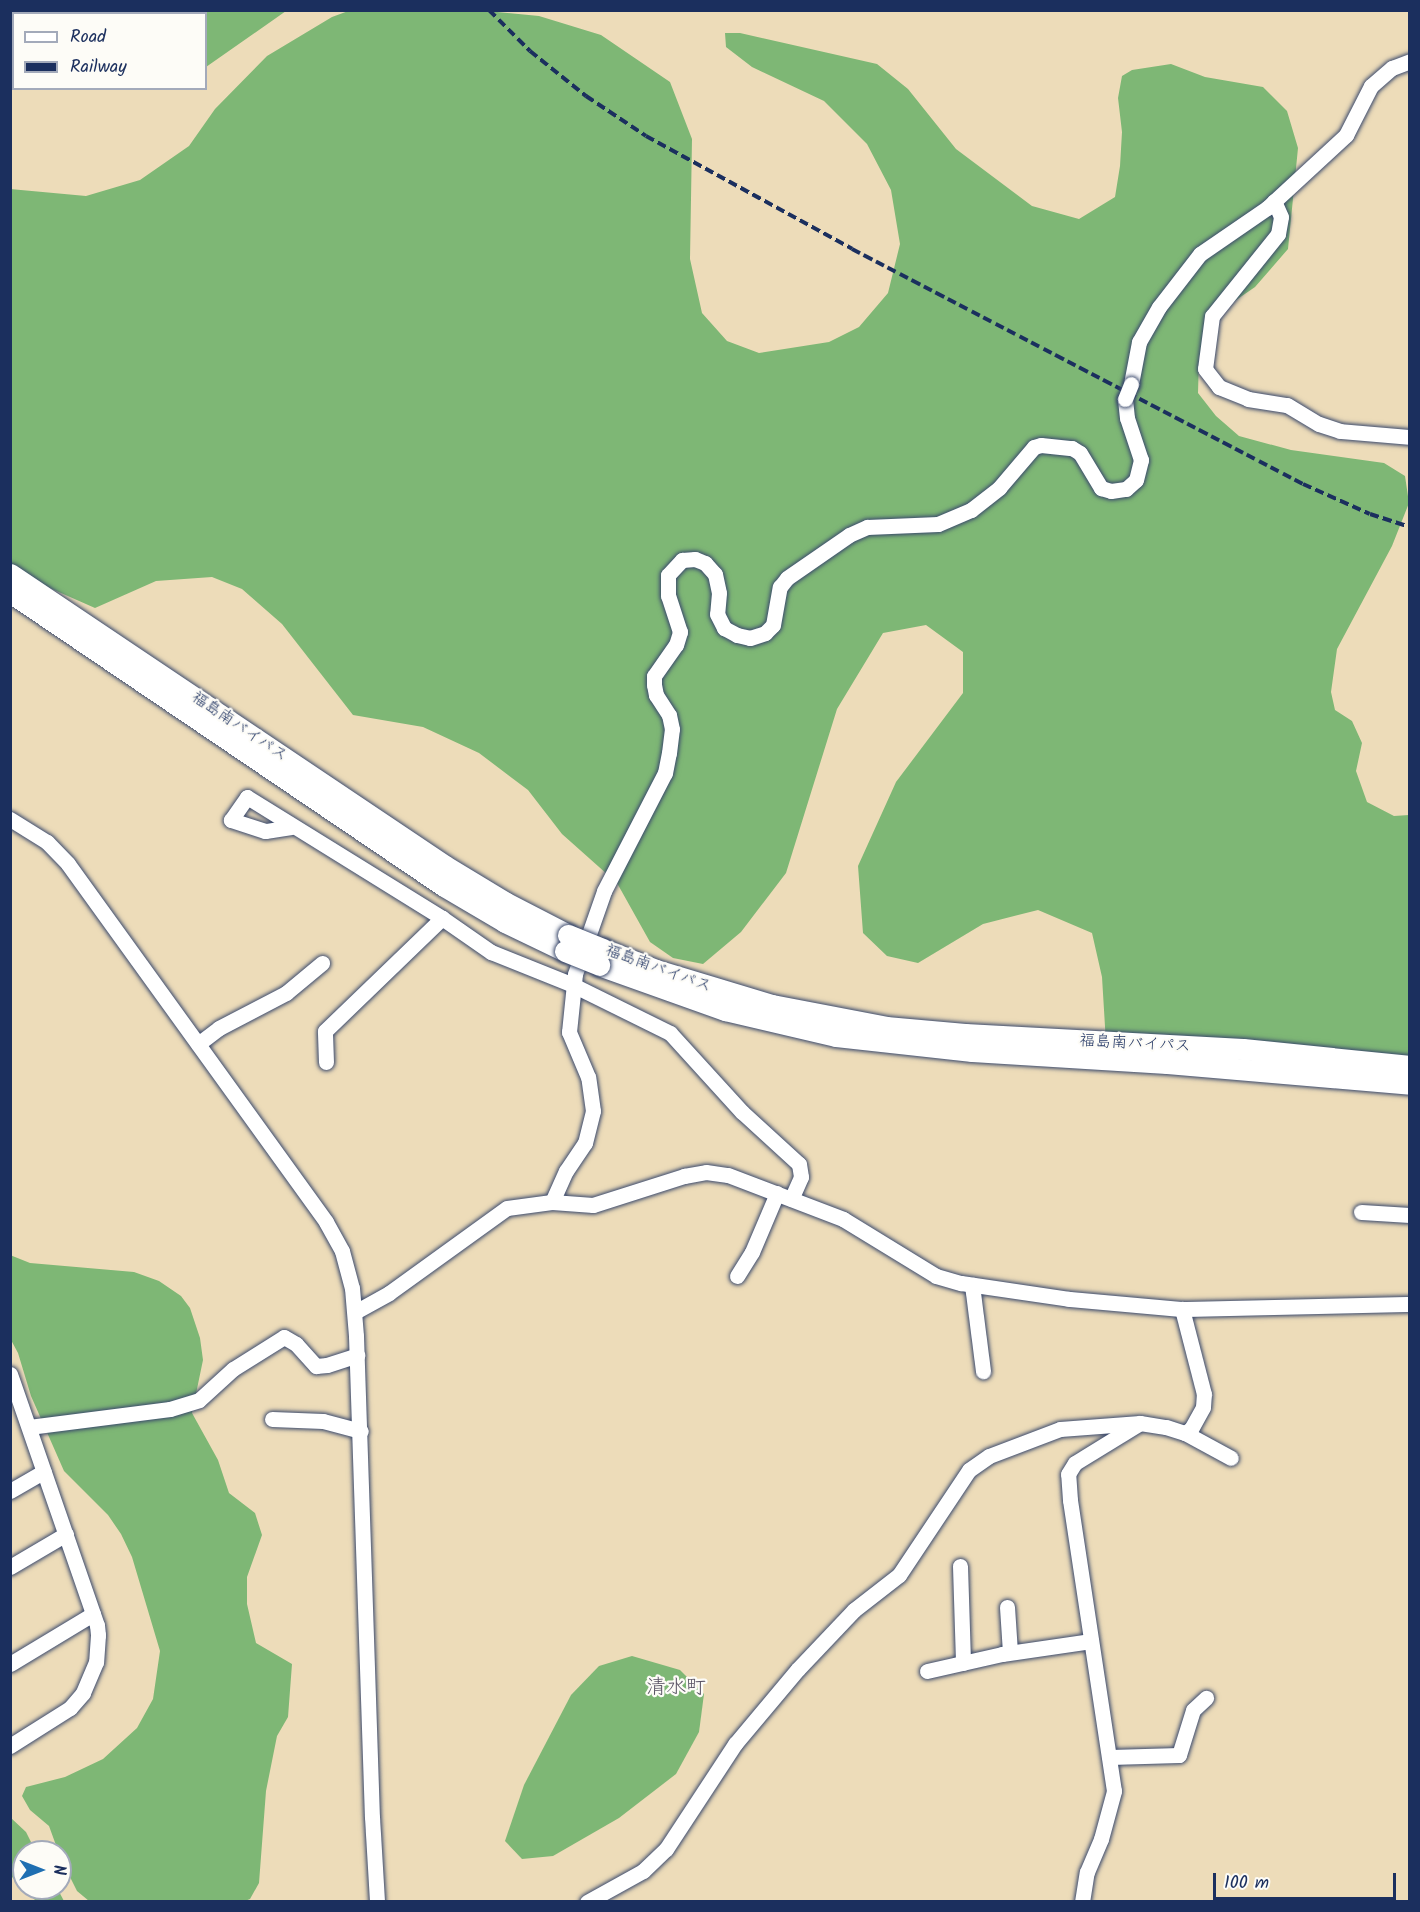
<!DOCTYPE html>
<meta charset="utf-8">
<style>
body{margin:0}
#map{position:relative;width:1420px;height:1912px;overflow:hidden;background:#eddcb9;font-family:Kalam,"Klee One",sans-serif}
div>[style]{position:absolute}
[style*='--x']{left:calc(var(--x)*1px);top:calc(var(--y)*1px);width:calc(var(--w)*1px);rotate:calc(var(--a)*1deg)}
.forest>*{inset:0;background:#7eb775}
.roads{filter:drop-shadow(0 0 2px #3a496c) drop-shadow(0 0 2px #3a496c)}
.minor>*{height:15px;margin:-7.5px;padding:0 7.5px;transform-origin:7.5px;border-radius:7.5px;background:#fff}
.highway>*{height:21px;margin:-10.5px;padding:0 10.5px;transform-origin:10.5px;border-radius:10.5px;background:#fff}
.rail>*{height:4px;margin-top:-2px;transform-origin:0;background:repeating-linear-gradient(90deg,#1b2f5e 0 9px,transparent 0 13.5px)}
.bridges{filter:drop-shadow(0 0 2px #3a496c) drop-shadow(0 0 2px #3a496c)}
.minor-bridge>*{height:15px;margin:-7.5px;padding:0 7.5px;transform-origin:7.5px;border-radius:7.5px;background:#fff}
.highway-bridge>*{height:21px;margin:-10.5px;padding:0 10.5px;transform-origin:10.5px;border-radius:10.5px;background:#fff}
span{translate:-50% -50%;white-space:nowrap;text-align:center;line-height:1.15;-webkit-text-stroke:4.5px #fdfcf7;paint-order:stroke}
.street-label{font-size:16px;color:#1b2f5e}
.quarter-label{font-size:20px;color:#5a5365}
.frame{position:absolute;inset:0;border:12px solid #1b2f5e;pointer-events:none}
.legend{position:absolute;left:12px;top:12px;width:195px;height:78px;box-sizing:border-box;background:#fdfcf7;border:2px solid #a3aaba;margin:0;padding:8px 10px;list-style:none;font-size:18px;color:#1b2f5e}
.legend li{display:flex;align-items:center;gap:12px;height:30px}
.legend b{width:30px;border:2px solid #a3aaba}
.north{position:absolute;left:12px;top:1840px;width:60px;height:60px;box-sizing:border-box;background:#fdfcf7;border:2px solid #a3aaba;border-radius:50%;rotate:90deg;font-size:16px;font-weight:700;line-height:24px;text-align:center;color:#1b2f5e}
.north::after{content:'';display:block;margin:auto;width:21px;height:27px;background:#1f6fb2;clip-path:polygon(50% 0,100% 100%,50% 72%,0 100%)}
.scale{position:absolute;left:1213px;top:1873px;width:183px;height:27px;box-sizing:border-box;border:3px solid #1b2f5e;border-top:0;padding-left:8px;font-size:18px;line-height:21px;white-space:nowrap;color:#1b2f5e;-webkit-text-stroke:4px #fdfcf7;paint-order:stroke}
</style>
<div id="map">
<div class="forest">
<i style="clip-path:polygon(351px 10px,477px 10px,539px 16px,601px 35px,670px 82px,692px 139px,690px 259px,702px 313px,727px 341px,759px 353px,829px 342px,859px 327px,888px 293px,900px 244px,891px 190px,867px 144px,824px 101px,752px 67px,726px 47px,725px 33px,740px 33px,877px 64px,908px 89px,956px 149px,1032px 206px,1079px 219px,1115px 197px,1120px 166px,1122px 132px,1118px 98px,1122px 76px,1132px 70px,1171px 64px,1205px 77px,1263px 87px,1287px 111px,1298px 148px,1288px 249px,1255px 287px,1210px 318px,1199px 358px,1198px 393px,1216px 416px,1239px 436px,1291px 450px,1384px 463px,1405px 476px,1409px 503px,1392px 546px,1337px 649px,1331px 692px,1335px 710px,1352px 721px,1362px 743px,1356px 771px,1367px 802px,1394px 816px,1409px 815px,1409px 1068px,1106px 1043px,1102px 977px,1092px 933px,1038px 910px,983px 924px,918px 963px,887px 956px,863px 933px,858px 866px,896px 782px,963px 693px,963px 652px,926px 625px,883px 633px,837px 709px,786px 873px,741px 932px,703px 964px,673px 958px,650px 942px,617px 883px,562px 834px,528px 790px,479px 753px,423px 727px,353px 715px,282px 624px,242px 589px,212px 577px,156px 581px,95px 608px,11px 571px,10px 189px,86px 196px,140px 180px,189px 146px,215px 109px,267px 56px,332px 17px)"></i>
<i style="clip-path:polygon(202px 11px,202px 10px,286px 11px,206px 67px,206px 14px)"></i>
<i style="clip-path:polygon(10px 1255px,30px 1263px,134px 1272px,159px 1281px,181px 1296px,190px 1308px,200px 1338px,203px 1360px,192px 1413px,218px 1460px,229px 1493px,255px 1513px,262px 1535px,247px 1577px,247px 1604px,256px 1643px,292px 1664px,288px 1717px,277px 1736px,266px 1791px,259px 1883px,250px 1899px,245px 1901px,89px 1901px,77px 1891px,61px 1859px,49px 1826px,30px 1810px,22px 1796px,26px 1787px,65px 1777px,103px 1759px,137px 1728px,153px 1699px,160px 1651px,132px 1557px,121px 1534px,108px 1515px,64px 1471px,31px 1396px,18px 1353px,11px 1340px)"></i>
<i style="clip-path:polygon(632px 1656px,680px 1670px,704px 1694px,699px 1732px,676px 1774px,619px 1818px,553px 1856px,522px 1859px,505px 1841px,524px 1785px,571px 1695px,599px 1666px)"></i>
<i style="clip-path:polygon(11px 1818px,26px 1832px,36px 1852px,24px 1852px,24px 1888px,57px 1888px,64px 1901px,36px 1901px,11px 1876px)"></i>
</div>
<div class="roads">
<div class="minor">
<i style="--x:1274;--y:201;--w:17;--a:66"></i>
<i style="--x:1281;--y:217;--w:17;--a:100"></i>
<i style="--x:1278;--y:234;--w:105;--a:128.8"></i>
<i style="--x:1212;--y:316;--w:53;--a:97.5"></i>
<i style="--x:1205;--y:369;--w:23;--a:52"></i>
<i style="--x:1219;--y:387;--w:31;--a:22"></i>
<i style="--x:1248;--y:399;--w:39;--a:9"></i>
<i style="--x:1287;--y:405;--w:37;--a:31"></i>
<i style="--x:1319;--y:424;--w:22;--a:18"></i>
<i style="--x:1340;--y:431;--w:70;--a:4.9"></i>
<i style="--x:1131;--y:384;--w:43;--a:-79.2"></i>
<i style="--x:1139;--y:342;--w:40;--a:-60.3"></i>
<i style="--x:1159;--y:307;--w:67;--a:-52.3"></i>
<i style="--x:1200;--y:254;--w:81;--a:-34.5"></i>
<i style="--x:1267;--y:208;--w:108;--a:-42.7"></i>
<i style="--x:1346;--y:135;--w:55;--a:-63"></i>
<i style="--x:1371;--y:86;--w:28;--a:-41"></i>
<i style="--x:1392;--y:68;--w:19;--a:-21"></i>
<i style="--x:10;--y:819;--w:44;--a:31.9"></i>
<i style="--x:47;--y:842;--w:30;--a:46"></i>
<i style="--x:68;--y:864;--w:441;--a:54.2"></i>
<i style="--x:326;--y:1222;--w:33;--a:61"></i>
<i style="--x:342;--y:1251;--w:38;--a:75"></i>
<i style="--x:352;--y:1288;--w:48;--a:85.2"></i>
<i style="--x:356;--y:1336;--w:481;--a:88.1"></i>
<i style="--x:372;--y:1817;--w:85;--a:86.6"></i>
<i style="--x:291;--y:827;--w:26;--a:171"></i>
<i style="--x:265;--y:831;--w:36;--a:-162"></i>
<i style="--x:231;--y:820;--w:28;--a:-55"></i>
<i style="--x:247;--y:797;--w:229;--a:31.8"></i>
<i style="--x:442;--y:918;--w:60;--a:34.8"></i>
<i style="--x:491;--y:952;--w:88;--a:21.9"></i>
<i style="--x:573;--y:985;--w:108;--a:26.3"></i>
<i style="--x:670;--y:1033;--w:107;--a:47.7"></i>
<i style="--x:742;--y:1112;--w:77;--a:42.4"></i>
<i style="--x:799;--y:1164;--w:13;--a:81"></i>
<i style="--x:801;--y:1177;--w:24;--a:114"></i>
<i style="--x:198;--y:1044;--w:26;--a:-37"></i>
<i style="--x:219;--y:1028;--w:76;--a:-27.6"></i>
<i style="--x:286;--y:993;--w:47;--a:-39.8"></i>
<i style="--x:326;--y:1062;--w:31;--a:-92"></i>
<i style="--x:325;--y:1031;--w:163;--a:-44"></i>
<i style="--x:552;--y:1202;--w:34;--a:-66"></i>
<i style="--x:566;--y:1171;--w:34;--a:-56"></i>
<i style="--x:585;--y:1143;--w:33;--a:-76"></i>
<i style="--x:593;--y:1111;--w:34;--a:-98"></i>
<i style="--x:588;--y:1077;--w:49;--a:-112.9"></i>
<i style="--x:569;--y:1032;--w:58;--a:-84.1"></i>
<i style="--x:575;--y:974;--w:88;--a:-70.7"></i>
<i style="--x:604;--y:891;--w:133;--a:-62.7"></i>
<i style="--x:665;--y:773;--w:20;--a:-79"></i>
<i style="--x:669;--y:753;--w:24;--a:-83"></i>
<i style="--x:672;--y:729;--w:14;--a:-102"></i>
<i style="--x:669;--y:715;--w:24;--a:-123"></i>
<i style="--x:656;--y:695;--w:10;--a:-101"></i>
<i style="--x:654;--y:685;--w:9;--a:-90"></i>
<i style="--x:654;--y:676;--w:38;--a:-55"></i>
<i style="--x:676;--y:645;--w:14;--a:-73"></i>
<i style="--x:680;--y:632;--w:38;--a:-108"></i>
<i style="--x:668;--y:596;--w:21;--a:-90"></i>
<i style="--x:668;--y:575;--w:21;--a:-47"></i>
<i style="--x:682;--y:560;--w:13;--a:-4"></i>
<i style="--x:695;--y:559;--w:11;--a:22"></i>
<i style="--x:705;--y:563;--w:15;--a:48"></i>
<i style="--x:715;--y:574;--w:19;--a:78"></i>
<i style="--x:719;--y:593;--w:21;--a:95"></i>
<i style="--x:717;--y:614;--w:16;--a:63"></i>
<i style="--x:724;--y:628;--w:15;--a:28"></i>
<i style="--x:737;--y:635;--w:13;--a:13"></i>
<i style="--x:750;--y:638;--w:16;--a:-18"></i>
<i style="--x:765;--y:633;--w:11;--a:-45"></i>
<i style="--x:773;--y:625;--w:39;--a:-80"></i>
<i style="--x:780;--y:587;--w:11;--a:-52"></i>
<i style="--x:787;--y:578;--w:75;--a:-34.7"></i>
<i style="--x:849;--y:535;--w:20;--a:-24"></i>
<i style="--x:867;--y:527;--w:71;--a:-2.4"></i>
<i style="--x:938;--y:524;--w:36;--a:-23"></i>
<i style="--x:971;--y:510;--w:36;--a:-38"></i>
<i style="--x:999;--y:488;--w:54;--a:-49.5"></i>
<i style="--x:1034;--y:447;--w:7;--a:-16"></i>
<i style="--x:1041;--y:445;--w:31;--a:6"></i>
<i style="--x:1072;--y:448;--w:9;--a:32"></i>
<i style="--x:1080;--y:453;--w:41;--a:59"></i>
<i style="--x:1101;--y:488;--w:10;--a:17"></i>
<i style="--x:1111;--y:491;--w:15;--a:-8"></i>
<i style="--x:1126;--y:489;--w:13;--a:-42"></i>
<i style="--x:1136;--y:480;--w:21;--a:-76"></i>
<i style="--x:1141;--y:460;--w:44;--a:-108.4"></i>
<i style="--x:1127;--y:418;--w:19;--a:-96"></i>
<i style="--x:1361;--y:1212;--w:49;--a:3.5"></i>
<i style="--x:737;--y:1276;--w:28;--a:-58"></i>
<i style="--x:752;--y:1252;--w:64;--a:-67"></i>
<i style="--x:972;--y:1285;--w:87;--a:82.7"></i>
<i style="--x:355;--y:1312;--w:39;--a:-29"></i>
<i style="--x:389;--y:1293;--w:145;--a:-35.8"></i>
<i style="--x:507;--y:1208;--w:45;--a:-7.6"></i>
<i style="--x:552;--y:1202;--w:41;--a:4.2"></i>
<i style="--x:593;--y:1205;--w:96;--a:-17.7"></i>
<i style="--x:684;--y:1176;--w:22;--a:-10"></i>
<i style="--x:706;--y:1172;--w:22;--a:8"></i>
<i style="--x:728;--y:1175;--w:123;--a:20.9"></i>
<i style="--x:843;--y:1219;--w:109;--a:31.5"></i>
<i style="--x:936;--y:1276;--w:26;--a:16"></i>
<i style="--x:961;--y:1283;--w:109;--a:8.4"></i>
<i style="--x:1069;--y:1299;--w:113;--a:5.1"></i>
<i style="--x:10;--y:1374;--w:266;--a:70.9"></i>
<i style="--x:97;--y:1625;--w:10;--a:84"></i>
<i style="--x:98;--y:1635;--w:27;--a:94"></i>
<i style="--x:96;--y:1662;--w:34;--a:113"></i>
<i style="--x:83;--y:1693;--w:20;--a:131"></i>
<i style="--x:70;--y:1708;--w:71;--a:147.7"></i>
<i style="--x:272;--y:1419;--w:51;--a:2.2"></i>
<i style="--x:323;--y:1421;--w:39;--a:15"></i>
<i style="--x:29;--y:1427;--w:142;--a:-7.3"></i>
<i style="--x:170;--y:1409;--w:30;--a:-17"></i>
<i style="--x:199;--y:1400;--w:46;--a:-42.4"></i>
<i style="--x:233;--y:1369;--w:60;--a:-32.1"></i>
<i style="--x:284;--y:1337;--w:14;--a:30"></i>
<i style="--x:296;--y:1344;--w:30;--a:48"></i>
<i style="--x:316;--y:1366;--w:11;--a:-5"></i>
<i style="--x:327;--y:1365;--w:32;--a:-18"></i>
<i style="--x:1185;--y:1433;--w:52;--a:28.5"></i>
<i style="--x:10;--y:1491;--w:39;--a:-30"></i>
<i style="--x:960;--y:1566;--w:97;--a:88.2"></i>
<i style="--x:10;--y:1567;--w:65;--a:-30.5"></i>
<i style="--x:1007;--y:1607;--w:45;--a:86.2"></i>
<i style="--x:10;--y:1664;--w:97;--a:-31.1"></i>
<i style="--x:927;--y:1671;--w:77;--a:-12.8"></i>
<i style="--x:1002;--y:1654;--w:90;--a:-8.3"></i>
<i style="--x:1110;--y:1757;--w:69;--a:-1.7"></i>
<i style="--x:1179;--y:1755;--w:47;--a:-72.7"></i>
<i style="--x:1193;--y:1710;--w:18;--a:-43"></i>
<i style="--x:587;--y:1902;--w:64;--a:-29"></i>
<i style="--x:643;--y:1871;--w:32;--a:-44"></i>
<i style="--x:666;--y:1849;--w:126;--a:-56.7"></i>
<i style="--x:735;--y:1744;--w:98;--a:-50"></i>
<i style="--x:798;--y:1669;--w:81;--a:-46.5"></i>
<i style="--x:854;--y:1610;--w:57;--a:-37.9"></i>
<i style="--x:899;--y:1575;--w:126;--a:-56.3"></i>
<i style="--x:969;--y:1470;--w:24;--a:-35"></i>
<i style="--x:989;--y:1456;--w:76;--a:-20.8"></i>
<i style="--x:1060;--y:1429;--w:80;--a:-4.3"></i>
<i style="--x:1140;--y:1423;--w:26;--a:9"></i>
<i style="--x:1166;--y:1427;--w:20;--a:18"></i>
<i style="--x:1185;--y:1433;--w:7;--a:-34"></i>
<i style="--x:1191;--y:1429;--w:25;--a:-61"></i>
<i style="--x:1203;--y:1407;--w:13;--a:-86"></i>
<i style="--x:1204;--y:1394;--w:88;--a:-104.5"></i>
<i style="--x:1182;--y:1309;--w:228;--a:-1.3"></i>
<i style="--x:1082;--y:1902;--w:30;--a:-81"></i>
<i style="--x:1087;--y:1872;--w:36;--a:-67"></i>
<i style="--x:1101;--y:1839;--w:50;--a:-74.8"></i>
<i style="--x:1114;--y:1791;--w:294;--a:-98.6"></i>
<i style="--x:1070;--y:1500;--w:26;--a:-94"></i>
<i style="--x:1068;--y:1474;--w:13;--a:-58"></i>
<i style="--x:1075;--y:1463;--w:76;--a:-31.6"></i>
</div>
<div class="highway">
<i style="--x:10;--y:574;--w:524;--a:33.87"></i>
<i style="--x:445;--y:866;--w:71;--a:31.2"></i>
<i style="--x:506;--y:903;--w:70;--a:27.3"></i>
<i style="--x:10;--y:592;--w:524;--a:34.11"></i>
<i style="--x:444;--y:886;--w:71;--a:30.5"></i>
<i style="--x:505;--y:922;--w:67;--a:25.8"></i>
<i style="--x:603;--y:949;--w:57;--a:21.6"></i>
<i style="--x:656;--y:970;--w:121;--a:16.8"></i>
<i style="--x:772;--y:1005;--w:116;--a:10.9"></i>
<i style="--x:886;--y:1027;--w:79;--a:5.1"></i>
<i style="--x:965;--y:1034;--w:278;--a:3.1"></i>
<i style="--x:1243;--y:1049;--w:168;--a:5.8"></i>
<i style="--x:599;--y:965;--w:134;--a:19.7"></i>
<i style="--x:725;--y:1010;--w:114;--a:13.2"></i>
<i style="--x:836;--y:1036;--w:137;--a:6.3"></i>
<i style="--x:972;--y:1051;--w:195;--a:3.5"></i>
<i style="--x:1167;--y:1063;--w:244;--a:4.9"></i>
</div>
</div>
<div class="rail">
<i style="--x:489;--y:10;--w:58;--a:45"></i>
<i style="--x:530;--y:51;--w:72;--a:38.8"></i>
<i style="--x:586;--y:96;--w:72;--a:33.7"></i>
<i style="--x:646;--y:136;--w:235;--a:28.7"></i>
<i style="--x:852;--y:249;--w:509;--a:27.52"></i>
<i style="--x:1303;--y:484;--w:73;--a:24.1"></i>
<i style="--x:1370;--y:514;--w:42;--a:18"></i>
</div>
<div class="bridges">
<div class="minor-bridge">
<i style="--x:1125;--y:399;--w:16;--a:-68"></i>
</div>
<div class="highway-bridge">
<i style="--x:568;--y:935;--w:38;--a:22"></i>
<i style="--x:565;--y:951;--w:37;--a:22"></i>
</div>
</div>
<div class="street-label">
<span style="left:239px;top:727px;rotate:34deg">福島南バイパス</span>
<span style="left:658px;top:969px;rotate:20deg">福島南バイパス</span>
<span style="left:1135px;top:1044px;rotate:3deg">福島南バイパス</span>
</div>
<div class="quarter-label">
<span style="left:676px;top:1688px">清水町</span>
</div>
<div class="frame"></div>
<ul class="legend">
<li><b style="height:8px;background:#fff"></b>Road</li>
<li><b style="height:8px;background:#1b2f5e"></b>Railway</li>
</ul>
<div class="north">N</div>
<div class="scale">100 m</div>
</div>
